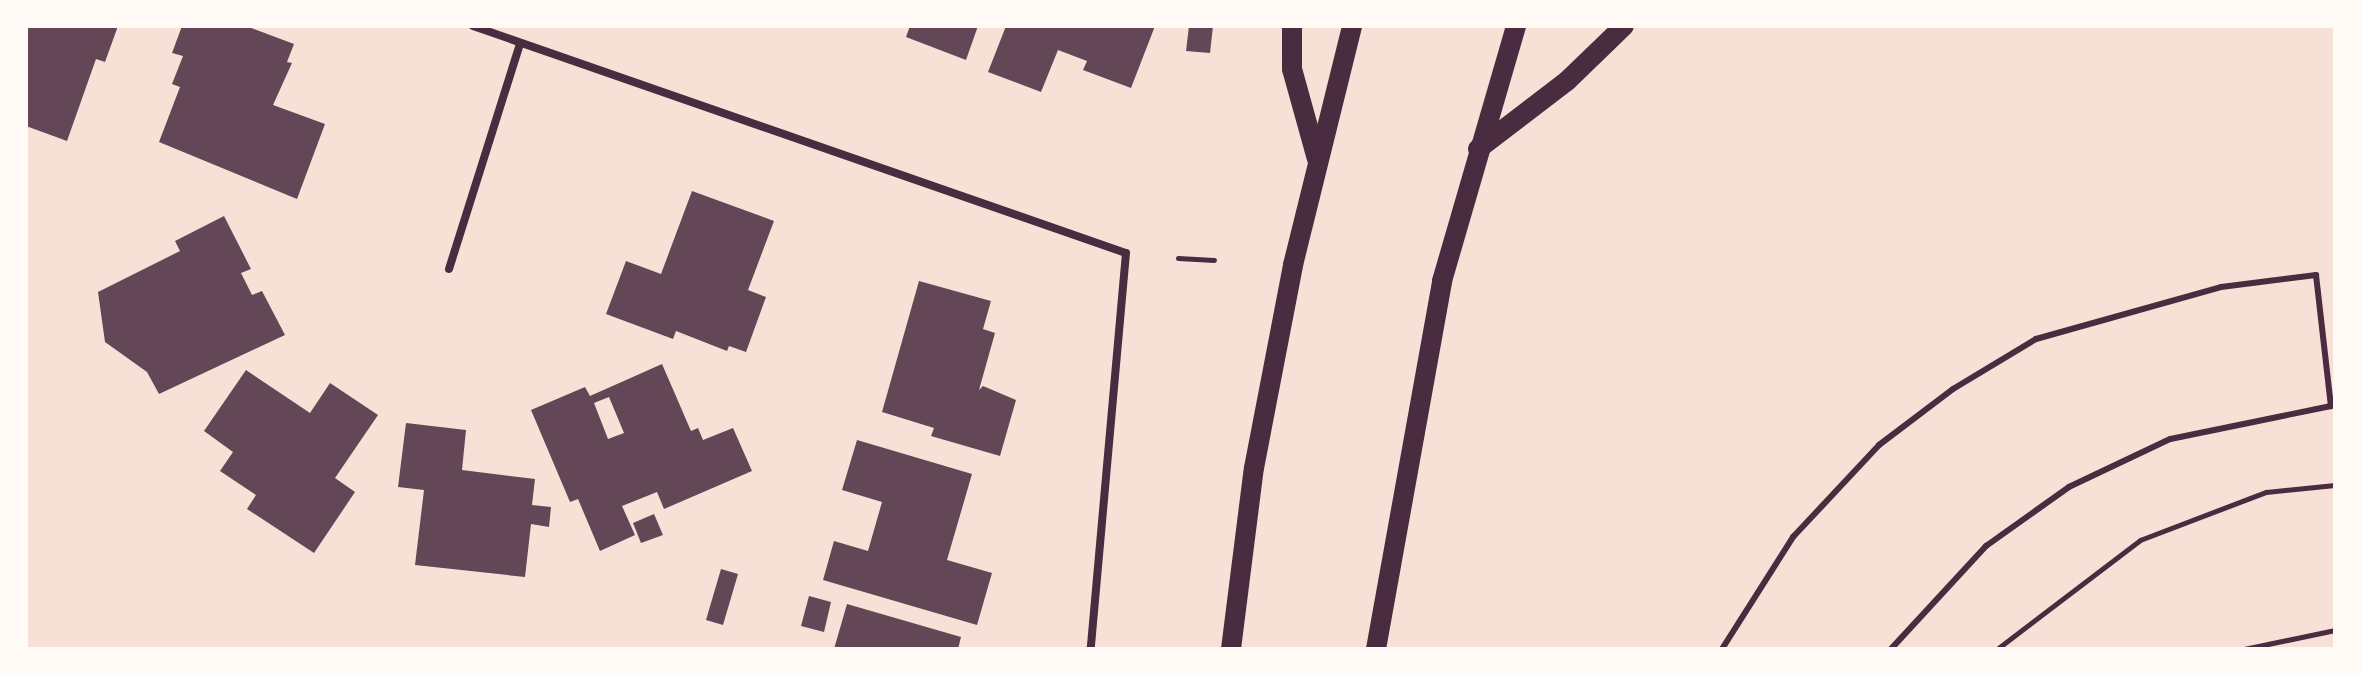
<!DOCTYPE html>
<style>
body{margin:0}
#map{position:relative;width:2361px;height:675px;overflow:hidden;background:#f7e1d7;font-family:"Asap Condensed",sans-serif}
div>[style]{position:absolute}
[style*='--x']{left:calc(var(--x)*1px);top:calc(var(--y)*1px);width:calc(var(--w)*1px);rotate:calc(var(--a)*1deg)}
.building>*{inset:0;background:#644757}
.path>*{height:5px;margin:-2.5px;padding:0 2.5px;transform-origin:2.5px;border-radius:2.5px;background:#4a2c40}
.service>*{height:6px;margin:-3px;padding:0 3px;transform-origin:3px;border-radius:3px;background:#4a2c40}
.minor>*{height:8px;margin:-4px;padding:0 4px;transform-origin:4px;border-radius:4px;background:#4a2c40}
.primary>*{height:20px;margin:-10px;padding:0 10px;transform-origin:10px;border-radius:10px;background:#4a2c40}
span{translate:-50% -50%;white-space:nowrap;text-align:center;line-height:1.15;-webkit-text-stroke:8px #fffaf5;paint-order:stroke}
.frame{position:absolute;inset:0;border:28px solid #fffaf5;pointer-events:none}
</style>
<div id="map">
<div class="building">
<i style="clip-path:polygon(26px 26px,118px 26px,105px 62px,96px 59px,67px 141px,26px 126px)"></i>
<i style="clip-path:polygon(182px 26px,246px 26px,294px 44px,287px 62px,292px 63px,273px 105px,325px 124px,297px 199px,159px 142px,180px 87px,172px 84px,183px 56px,172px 53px)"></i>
<i style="clip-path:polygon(910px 26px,978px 26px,966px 60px,906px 37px)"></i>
<i style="clip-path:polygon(1006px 26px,1155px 26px,1131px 88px,1083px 70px,1087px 61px,1058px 50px,1041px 92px,988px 72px)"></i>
<i style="clip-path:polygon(1189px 26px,1213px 26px,1210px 53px,1186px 51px)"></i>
<i style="clip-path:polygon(692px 191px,774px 221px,748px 290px,766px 297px,746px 352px,729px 346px,727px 351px,676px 331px,673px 339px,606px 314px,626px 261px,661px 274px)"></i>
<i style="clip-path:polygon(224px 216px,251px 269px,241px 273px,252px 295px,262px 291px,285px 335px,159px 394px,147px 372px,105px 342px,98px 292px,180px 251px,175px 241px)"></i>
<i style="clip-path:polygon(919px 281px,991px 301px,983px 329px,995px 333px,979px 390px,983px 386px,1016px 400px,1000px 456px,931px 436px,934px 428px,882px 412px)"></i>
<i style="clip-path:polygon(evenodd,662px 364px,691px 431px,698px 428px,703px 440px,733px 428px,752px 471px,664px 509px,657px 492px,622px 506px,635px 535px,600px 551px,578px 499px,570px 502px,531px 410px,585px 387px,590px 396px,662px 364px,609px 397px,624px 433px,608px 439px,594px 403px,609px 397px)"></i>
<i style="clip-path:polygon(246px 370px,310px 413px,330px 383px,378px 415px,335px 478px,355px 492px,314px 553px,247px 509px,256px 495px,220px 471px,233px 452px,204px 431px)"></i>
<i style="clip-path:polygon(406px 423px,466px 430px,462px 470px,535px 479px,532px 505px,551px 507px,549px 527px,531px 524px,525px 577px,415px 565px,424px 490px,398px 487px)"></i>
<i style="clip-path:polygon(857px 440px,972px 474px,947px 560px,992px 573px,977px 625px,823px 580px,834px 541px,868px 551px,882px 502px,842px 490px)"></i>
<i style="clip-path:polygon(654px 514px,663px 535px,641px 543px,633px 523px)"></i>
<i style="clip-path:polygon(721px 569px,738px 574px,723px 625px,706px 620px)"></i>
<i style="clip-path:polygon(809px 596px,831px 602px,824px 632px,801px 626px)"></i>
<i style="clip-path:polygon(847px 604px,961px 637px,958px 649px,834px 649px)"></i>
</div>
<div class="path">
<i style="--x:1178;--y:258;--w:36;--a:3"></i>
<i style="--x:1997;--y:649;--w:180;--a:-37.3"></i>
<i style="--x:2140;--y:540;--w:135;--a:-20.9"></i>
<i style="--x:2266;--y:492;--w:69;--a:-5.8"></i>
<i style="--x:2244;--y:649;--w:93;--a:-11.8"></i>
</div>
<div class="service">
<i style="--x:1722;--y:649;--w:133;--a:-57.6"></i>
<i style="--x:1793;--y:537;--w:126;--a:-46.9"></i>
<i style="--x:1879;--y:445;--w:93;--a:-37.1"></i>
<i style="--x:1953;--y:389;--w:97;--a:-31.1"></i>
<i style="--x:2036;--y:339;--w:192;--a:-15.7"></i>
<i style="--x:2221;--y:287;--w:96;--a:-7.2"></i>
<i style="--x:2316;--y:275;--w:132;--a:83.5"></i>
<i style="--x:2331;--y:406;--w:164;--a:168.4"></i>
<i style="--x:2170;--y:439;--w:112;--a:154.6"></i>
<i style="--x:2069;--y:487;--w:102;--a:144.6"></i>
<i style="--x:1986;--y:546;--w:140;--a:132.7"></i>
</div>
<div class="minor">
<i style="--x:473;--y:26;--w:691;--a:19.17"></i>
<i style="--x:1126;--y:253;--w:398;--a:95.1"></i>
<i style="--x:449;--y:269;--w:236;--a:-72.5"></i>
</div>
<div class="primary">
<i style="--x:1292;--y:26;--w:43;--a:90"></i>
<i style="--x:1292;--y:69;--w:93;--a:74.5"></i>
<i style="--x:1478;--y:149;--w:112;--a:-37.4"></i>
<i style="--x:1567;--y:81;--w:79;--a:-44"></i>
<i style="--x:1231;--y:649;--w:182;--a:-82.8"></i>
<i style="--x:1254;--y:468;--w:207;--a:-79.1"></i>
<i style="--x:1293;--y:265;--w:246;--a:-76.1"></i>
<i style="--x:1376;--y:649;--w:374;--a:-79.8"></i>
<i style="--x:1442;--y:281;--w:266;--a:-73.8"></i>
</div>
<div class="frame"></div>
</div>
